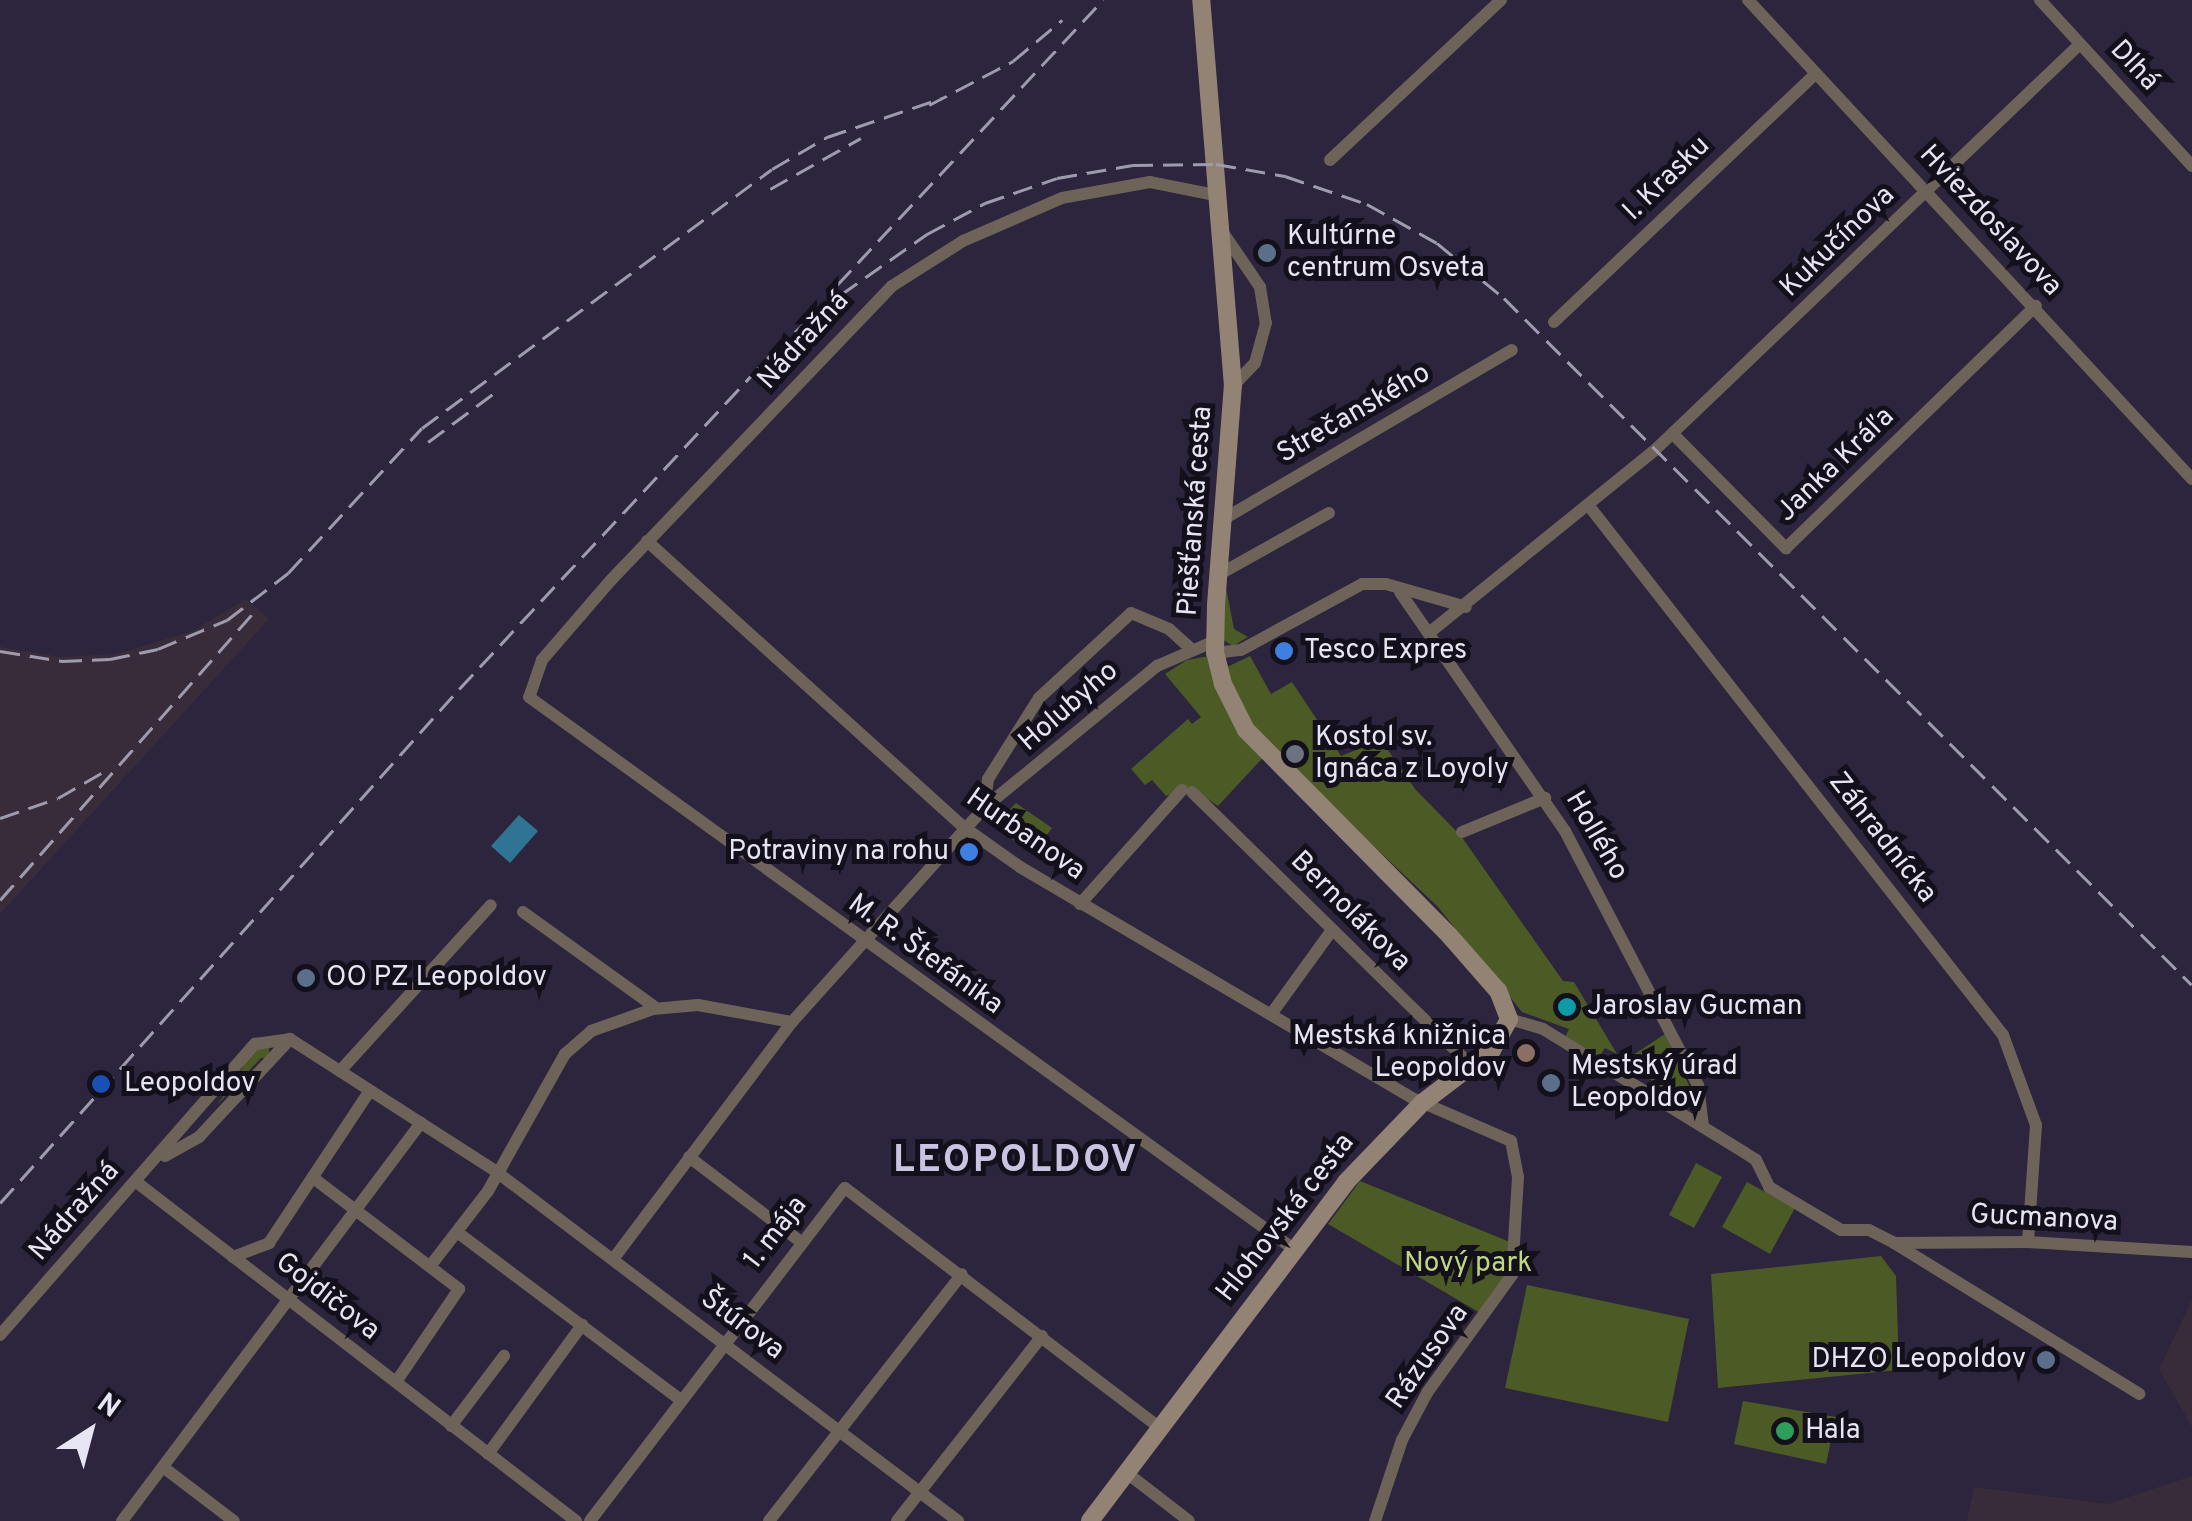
<!DOCTYPE html>
<meta charset="utf-8">
<style>
body{margin:0}
#map{position:relative;width:2192px;height:1521px;overflow:hidden;background:#2c253d;font-family:Overpass,sans-serif}
div>[style]{position:absolute}
[style*='--x']{left:calc(var(--x)*1px);top:calc(var(--y)*1px);width:calc(var(--w)*1px);rotate:calc(var(--a)*1deg)}
.industrial>*{inset:0;background:#382c3b}
.green>*{inset:0;background:#4c5a25}
.water>*{inset:0;background:#2f7494}
.street>*{height:12px;margin:-6px;padding:0 6px;transform-origin:6px;border-radius:6px;background:#6d6359}
.secondary>*{height:18px;margin:-9px;padding:0 9px;transform-origin:9px;border-radius:9px;background:#938374}
.rail>*{height:2.5px;margin-top:-1.25px;transform-origin:0;background:repeating-linear-gradient(90deg,#9f9bae 0 20px,transparent 0 30px)}
.dots>*{width:28px;height:28px;translate:-50% -50%;box-sizing:border-box;border:5px solid #13101b;border-radius:50%}
span{translate:-50% -50%;white-space:nowrap;text-align:center;line-height:1.15;-webkit-text-stroke:10px #13101b;paint-order:stroke}
.street-label{font-size:28px;color:#e7e4f4}
.poi-label{font-size:28px;color:#e7e4f4}
.left{translate:0 -50%;text-align:left}
.right{translate:-100% -50%;text-align:right}
.park-label{font-size:28px;color:#bfd781}
.district-label{font-size:38px;color:#cac3e2;font-weight:700;letter-spacing:2.5px}
.north{position:absolute;left:40px;top:1381px;width:100px;height:100px;-webkit-text-stroke:8px #13101b;paint-order:stroke;rotate:36deg;font-size:28px;font-weight:700;line-height:40px;text-align:center;color:#e7e4f4}
.north::after{content:'';display:block;margin:auto;width:35px;height:45px;background:#e7e4f4;clip-path:polygon(50% 0,100% 100%,50% 72%,0 100%)}
</style>
<div id="map">
<div class="industrial">
<i style="clip-path:polygon(246px 599px,269px 619px,0 914px,0 647px,61px 657px,116px 654px,193px 631px)"></i>
<i style="clip-path:polygon(2192px 1300px,2192px 1427px,2159px 1369px)"></i>
<i style="clip-path:polygon(2192px 1476px,2192px 1521px,1967px 1521px,1974px 1487px,2108px 1504px)"></i>
</div>
<div class="green">
<i style="clip-path:polygon(1225px 583px,1234px 629px,1248px 637px,1233px 646px,1220px 638px)"></i>
<i style="clip-path:polygon(1209px 656px,1227px 667px,1250px 656px,1271px 694px,1292px 682px,1341px 756px,1381px 740px,1415px 789px,1461px 836px,1563px 981px,1574px 982px,1617px 1054px,1605px 1048px,1599px 1057px,1565px 1037px,1569px 1029px,1522px 1012px,1438px 907px,1271px 749px,1218px 806px,1192px 788px,1166px 796px,1152px 780px,1145px 785px,1131px 769px,1188px 719px,1192px 724px,1201px 717px,1165px 674px,1187px 660px)"></i>
<i style="clip-path:polygon(1016px 803px,1052px 828px,1033px 854px,993px 826px)"></i>
<i style="clip-path:polygon(1665px 1034px,1699px 1107px,1694px 1110px,1624px 1061px)"></i>
<i style="clip-path:polygon(256px 1048px,269px 1048px,269px 1058px,261px 1058px,217px 1105px)"></i>
<i style="clip-path:polygon(1696px 1163px,1722px 1177px,1694px 1228px,1669px 1215px)"></i>
<i style="clip-path:polygon(1360px 1181px,1510px 1242px,1503px 1282px,1482px 1314px,1328px 1224px)"></i>
<i style="clip-path:polygon(1747px 1182px,1795px 1208px,1770px 1254px,1722px 1227px)"></i>
<i style="clip-path:polygon(1881px 1256px,1896px 1276px,1899px 1370px,1718px 1388px,1711px 1274px)"></i>
<i style="clip-path:polygon(1527px 1285px,1689px 1319px,1668px 1422px,1505px 1388px)"></i>
<i style="clip-path:polygon(1743px 1401px,1836px 1417px,1826px 1464px,1734px 1444px)"></i>
</div>
<div class="water">
<i style="clip-path:polygon(519px 815px,538px 831px,510px 863px,491px 846px)"></i>
</div>
<div class="street">
<i style="--x:1748;--y:0;--w:653;--a:47.17"></i>
<i style="--x:2040;--y:0;--w:225;--a:47.5"></i>
<i style="--x:1330;--y:160;--w:234;--a:-43.1"></i>
<i style="--x:1220;--y:196;--w:71;--a:-168.7"></i>
<i style="--x:1150;--y:182;--w:89;--a:169.7"></i>
<i style="--x:1062;--y:198;--w:108;--a:156.5"></i>
<i style="--x:963;--y:241;--w:84;--a:147.6"></i>
<i style="--x:892;--y:286;--w:407;--a:133.7"></i>
<i style="--x:611;--y:580;--w:106;--a:130.8"></i>
<i style="--x:542;--y:660;--w:39;--a:109"></i>
<i style="--x:529;--y:697;--w:945;--a:35.83"></i>
<i style="--x:1224;--y:234;--w:64;--a:55.8"></i>
<i style="--x:1260;--y:287;--w:36;--a:81"></i>
<i style="--x:1266;--y:323;--w:41;--a:105.4"></i>
<i style="--x:1255;--y:363;--w:32;--a:134"></i>
<i style="--x:1554;--y:322;--w:361;--a:-43.5"></i>
<i style="--x:1673;--y:434;--w:161;--a:45.3"></i>
<i style="--x:1786;--y:548;--w:348;--a:-44.1"></i>
<i style="--x:1589;--y:506;--w:672;--a:51.95"></i>
<i style="--x:2003;--y:1035;--w:96;--a:69.9"></i>
<i style="--x:2036;--y:1125;--w:117;--a:93.9"></i>
<i style="--x:1222;--y:520;--w:336;--a:-30.4"></i>
<i style="--x:647;--y:541;--w:428;--a:42.1"></i>
<i style="--x:965;--y:828;--w:67;--a:35.3"></i>
<i style="--x:1020;--y:867;--w:455;--a:30.5"></i>
<i style="--x:1412;--y:1098;--w:108;--a:23.5"></i>
<i style="--x:1511;--y:1141;--w:37;--a:79"></i>
<i style="--x:1518;--y:1177;--w:98;--a:93.5"></i>
<i style="--x:1512;--y:1275;--w:145;--a:125.8"></i>
<i style="--x:1427;--y:1393;--w:53;--a:118"></i>
<i style="--x:1402;--y:1440;--w:85;--a:108.4"></i>
<i style="--x:1218;--y:575;--w:127;--a:-29.2"></i>
<i style="--x:1400;--y:592;--w:290;--a:55.4"></i>
<i style="--x:1565;--y:831;--w:287;--a:62.4"></i>
<i style="--x:1698;--y:1085;--w:42;--a:83.2"></i>
<i style="--x:1429;--y:633;--w:292;--a:-39"></i>
<i style="--x:1656;--y:449;--w:586;--a:-43.69"></i>
<i style="--x:1215;--y:653;--w:26;--a:-7"></i>
<i style="--x:1241;--y:650;--w:138;--a:-28.6"></i>
<i style="--x:1362;--y:584;--w:24;--a:0"></i>
<i style="--x:1386;--y:584;--w:83;--a:16"></i>
<i style="--x:1192;--y:792;--w:393;--a:44.4"></i>
<i style="--x:984;--y:808;--w:29;--a:-82"></i>
<i style="--x:988;--y:779;--w:96;--a:-57.8"></i>
<i style="--x:1039;--y:698;--w:125;--a:-42.7"></i>
<i style="--x:1131;--y:613;--w:41;--a:22.8"></i>
<i style="--x:1169;--y:629;--w:28;--a:42"></i>
<i style="--x:1462;--y:832;--w:90;--a:-22.3"></i>
<i style="--x:1080;--y:904;--w:153;--a:-48.2"></i>
<i style="--x:523;--y:912;--w:164;--a:35.8"></i>
<i style="--x:1272;--y:1013;--w:102;--a:-54.1"></i>
<i style="--x:1509;--y:1019;--w:35;--a:16"></i>
<i style="--x:1543;--y:1029;--w:237;--a:31.5"></i>
<i style="--x:1745;--y:1153;--w:13;--a:32"></i>
<i style="--x:1756;--y:1160;--w:30;--a:64"></i>
<i style="--x:1769;--y:1187;--w:84;--a:30.8"></i>
<i style="--x:1841;--y:1230;--w:28;--a:0"></i>
<i style="--x:1869;--y:1230;--w:28;--a:27"></i>
<i style="--x:1894;--y:1243;--w:134;--a:-0.4"></i>
<i style="--x:2028;--y:1242;--w:164;--a:3.5"></i>
<i style="--x:290;--y:1039;--w:242;--a:32.7"></i>
<i style="--x:494;--y:1170;--w:582;--a:37.11"></i>
<i style="--x:340;--y:1071;--w:224;--a:-47.7"></i>
<i style="--x:165;--y:1156;--w:39;--a:-29"></i>
<i style="--x:199;--y:1137;--w:134;--a:-47.1"></i>
<i style="--x:689;--y:1157;--w:141;--a:37.2"></i>
<i style="--x:316;--y:1180;--w:180;--a:37.3"></i>
<i style="--x:459;--y:1289;--w:112;--a:124.1"></i>
<i style="--x:135;--y:1181;--w:557;--a:37.63"></i>
<i style="--x:457;--y:1232;--w:280;--a:36.9"></i>
<i style="--x:1894;--y:1243;--w:288;--a:31.6"></i>
<i style="--x:233;--y:1257;--w:39;--a:-21"></i>
<i style="--x:269;--y:1243;--w:181;--a:-56.5"></i>
<i style="--x:614;--y:1258;--w:296;--a:-53"></i>
<i style="--x:792;--y:1022;--w:288;--a:-48.1"></i>
<i style="--x:984;--y:808;--w:224;--a:-39.4"></i>
<i style="--x:1157;--y:666;--w:63;--a:-23.3"></i>
<i style="--x:431;--y:1265;--w:93;--a:-52.4"></i>
<i style="--x:488;--y:1191;--w:157;--a:-60.7"></i>
<i style="--x:565;--y:1054;--w:35;--a:-41"></i>
<i style="--x:591;--y:1031;--w:66;--a:-19.5"></i>
<i style="--x:653;--y:1009;--w:45;--a:-5.1"></i>
<i style="--x:698;--y:1005;--w:96;--a:10.3"></i>
<i style="--x:0;--y:1335;--w:387;--a:-48.8"></i>
<i style="--x:255;--y:1044;--w:35;--a:-8"></i>
<i style="--x:451;--y:1426;--w:88;--a:-52.9"></i>
<i style="--x:488;--y:1454;--w:160;--a:-53.9"></i>
<i style="--x:163;--y:1467;--w:89;--a:37.3"></i>
<i style="--x:1127;--y:1473;--w:78;--a:37.7"></i>
<i style="--x:122;--y:1521;--w:498;--a:-53.1"></i>
<i style="--x:590;--y:1521;--w:419;--a:-52.6"></i>
<i style="--x:845;--y:1188;--w:396;--a:37.3"></i>
<i style="--x:769;--y:1521;--w:313;--a:-52"></i>
<i style="--x:897;--y:1521;--w:235;--a:-51.9"></i>
</div>
<div class="secondary">
<i style="--x:1090;--y:1521;--w:425;--a:-52.9"></i>
<i style="--x:1346;--y:1182;--w:110;--a:-46.1"></i>
<i style="--x:1422;--y:1103;--w:88;--a:-37.1"></i>
<i style="--x:1492;--y:1050;--w:35;--a:-61"></i>
<i style="--x:1509;--y:1019;--w:30;--a:-111"></i>
<i style="--x:1498;--y:991;--w:74;--a:-131.2"></i>
<i style="--x:1449;--y:935;--w:289;--a:-134.7"></i>
<i style="--x:1246;--y:730;--w:51;--a:-116.6"></i>
<i style="--x:1223;--y:684;--w:32;--a:-104"></i>
<i style="--x:1215;--y:653;--w:48;--a:-88.8"></i>
<i style="--x:1216;--y:605;--w:220;--a:-85.6"></i>
<i style="--x:1233;--y:386;--w:387;--a:-94.7"></i>
</div>
<div class="rail">
<i style="--x:929;--y:105;--w:95;--a:-27.6"></i>
<i style="--x:1013;--y:61;--w:64;--a:-39.9"></i>
<i style="--x:770;--y:189;--w:104;--a:-29.3"></i>
<i style="--x:837;--y:285;--w:390;--a:-47"></i>
<i style="--x:773;--y:353;--w:59;--a:-43.6"></i>
<i style="--x:816;--y:312;--w:136;--a:-35.1"></i>
<i style="--x:927;--y:234;--w:66;--a:-28.1"></i>
<i style="--x:985;--y:203;--w:76;--a:-19.1"></i>
<i style="--x:1057;--y:178;--w:77;--a:-9.7"></i>
<i style="--x:1133;--y:165;--w:83;--a:-0.7"></i>
<i style="--x:1216;--y:164;--w:70;--a:9.9"></i>
<i style="--x:1285;--y:176;--w:87;--a:18.9"></i>
<i style="--x:1367;--y:204;--w:80;--a:29.1"></i>
<i style="--x:1437;--y:243;--w:87;--a:39.4"></i>
<i style="--x:1504;--y:298;--w:972;--a:44.96"></i>
<i style="--x:428;--y:442;--w:86;--a:-36.5"></i>
<i style="--x:0;--y:651;--w:63;--a:9.2"></i>
<i style="--x:62;--y:661;--w:48;--a:-2.4"></i>
<i style="--x:110;--y:659;--w:49;--a:-11.8"></i>
<i style="--x:158;--y:649;--w:75;--a:-22.8"></i>
<i style="--x:227;--y:620;--w:77;--a:-37.6"></i>
<i style="--x:288;--y:573;--w:197;--a:-47.3"></i>
<i style="--x:422;--y:428;--w:435;--a:-36.5"></i>
<i style="--x:772;--y:169;--w:64;--a:-30.2"></i>
<i style="--x:827;--y:137;--w:121;--a:-18.7"></i>
<i style="--x:0;--y:818;--w:61;--a:-19"></i>
<i style="--x:58;--y:798;--w:52;--a:-30"></i>
<i style="--x:0;--y:900;--w:387;--a:-48.6"></i>
<i style="--x:0;--y:1203;--w:689;--a:-48.24"></i>
<i style="--x:459;--y:689;--w:473;--a:-47"></i>
</div>
<div class="dots">
<i style="left:1267px;top:253px;background:#5c6f8a"></i>
<i style="left:1284px;top:651px;background:#3f7fe0"></i>
<i style="left:1295px;top:754px;background:#6b7280"></i>
<i style="left:969px;top:852px;background:#3f7fe0"></i>
<i style="left:306px;top:978px;background:#5c6f8a"></i>
<i style="left:1567px;top:1007px;background:#0f9aa8"></i>
<i style="left:1526px;top:1053px;background:#8d6e63"></i>
<i style="left:1551px;top:1083px;background:#5c6f8a"></i>
<i style="left:101px;top:1084px;background:#1a4fb4"></i>
<i style="left:2046px;top:1360px;background:#5c6f8a"></i>
<i style="left:1785px;top:1431px;background:#2e9e5b"></i>
</div>
<div class="street-label">
<span style="left:2134px;top:66px;rotate:47deg">Dlhá</span>
<span style="left:1667px;top:179px;rotate:-44deg">I. Krasku</span>
<span style="left:1990px;top:221px;rotate:47deg">Hviezdoslavova</span>
<span style="left:1838px;top:242px;rotate:-44deg">Kukučínova</span>
<span style="left:804px;top:341px;rotate:-48deg">Nádražná</span>
<span style="left:1354px;top:414px;rotate:-30deg">Strečanského</span>
<span style="left:1836px;top:465px;rotate:-44deg">Janka Kráľa</span>
<span style="left:1196px;top:511px;rotate:-86deg">Piešťanská cesta</span>
<span style="left:1069px;top:707px;rotate:-41deg">Holubyho</span>
<span style="left:1025px;top:835px;rotate:35deg">Hurbanova</span>
<span style="left:1596px;top:836px;rotate:60deg">Hollého</span>
<span style="left:1882px;top:838px;rotate:52deg">Záhradnícka</span>
<span style="left:1350px;top:912px;rotate:45deg">Bernolákova</span>
<span style="left:925px;top:955px;rotate:36deg">M. R. Štefánika</span>
<span style="left:75px;top:1212px;rotate:-49deg">Nádražná</span>
<span style="left:1286px;top:1218px;rotate:-52deg">Hlohovská cesta</span>
<span style="left:2044px;top:1219px;rotate:3deg">Gucmanova</span>
<span style="left:776px;top:1233px;rotate:-52deg">1. mája</span>
<span style="left:327px;top:1297px;rotate:38deg">Gojdičova</span>
<span style="left:742px;top:1325px;rotate:37deg">Štúrova</span>
<span style="left:1428px;top:1357px;rotate:-55deg">Rázusova</span>
</div>
<div class="poi-label">
<span class="left" style="left:1287px;top:253px">Kultúrne<br>centrum Osveta</span>
<span class="left" style="left:1304px;top:651px">Tesco Expres</span>
<span class="left" style="left:1315px;top:754px">Kostol sv.<br>Ignáca z Loyoly</span>
<span class="right" style="left:949px;top:852px">Potraviny na rohu</span>
<span class="left" style="left:326px;top:978px">OO PZ Leopoldov</span>
<span class="left" style="left:1587px;top:1007px">Jaroslav Gucman</span>
<span class="right" style="left:1506px;top:1053px">Mestská knižnica<br>Leopoldov</span>
<span class="left" style="left:1571px;top:1083px">Mestský úrad<br>Leopoldov</span>
<span class="left" style="left:124px;top:1084px">Leopoldov</span>
<span class="right" style="left:2026px;top:1360px">DHZO Leopoldov</span>
<span class="left" style="left:1805px;top:1431px">Hala</span>
</div>
<div class="park-label">
<span style="left:1468px;top:1264px">Nový park</span>
</div>
<div class="district-label">
<span style="left:1016px;top:1162px">LEOPOLDOV</span>
</div>
<div class="north">N</div>
</div>
